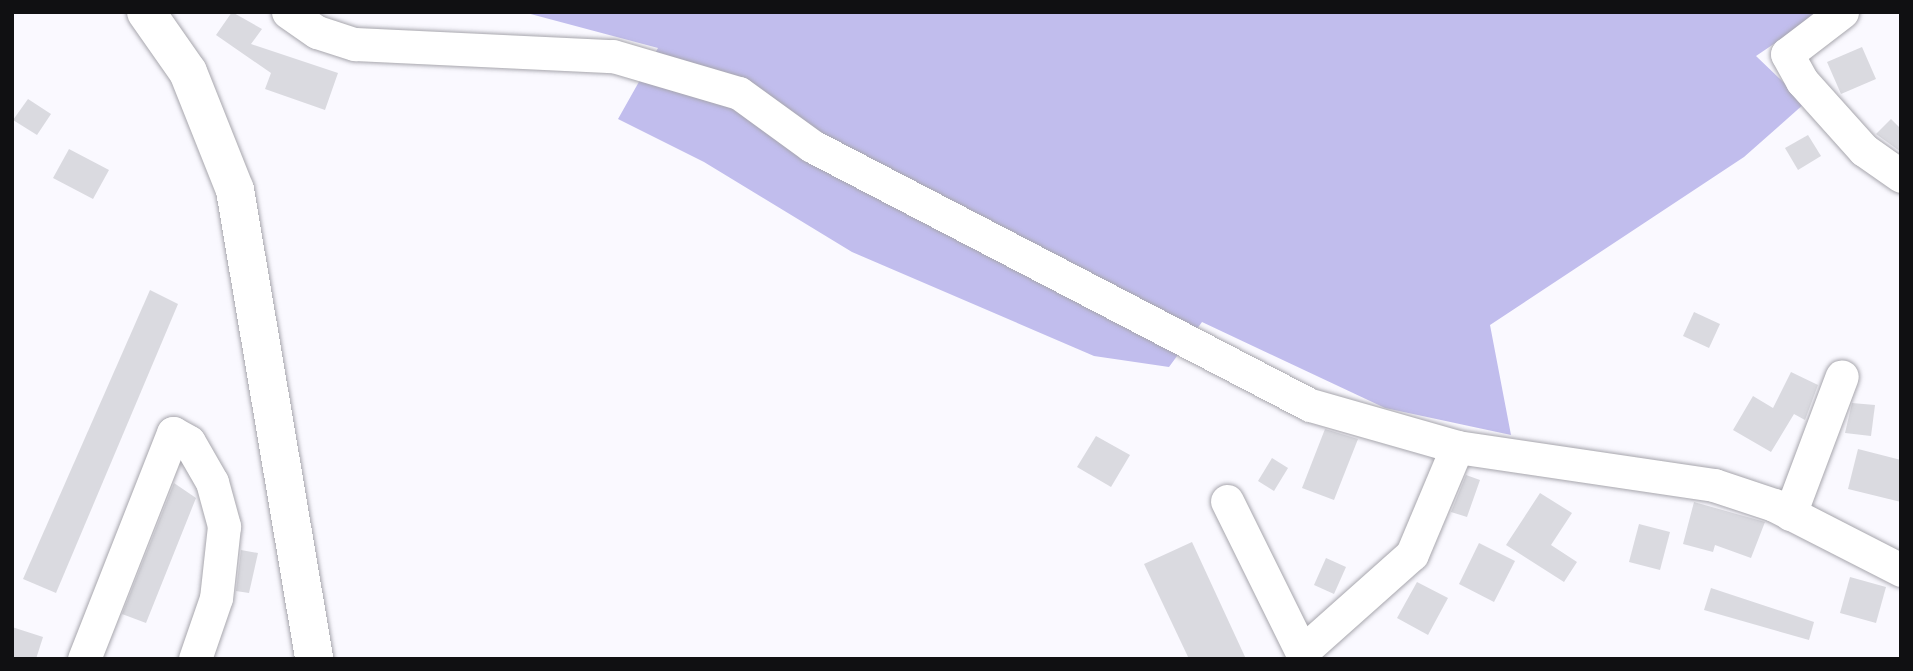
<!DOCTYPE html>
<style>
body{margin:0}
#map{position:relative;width:1913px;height:671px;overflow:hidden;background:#faf9ff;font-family:Barlow,sans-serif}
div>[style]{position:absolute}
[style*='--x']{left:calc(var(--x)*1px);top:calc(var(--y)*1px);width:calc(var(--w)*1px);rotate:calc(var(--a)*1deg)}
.forest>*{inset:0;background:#c1bded}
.building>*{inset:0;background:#dadae0}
.roads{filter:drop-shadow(0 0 2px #a7a6ad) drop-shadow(0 0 2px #a7a6ad)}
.minor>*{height:33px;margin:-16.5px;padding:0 16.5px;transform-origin:16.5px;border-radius:16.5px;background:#fff}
.major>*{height:38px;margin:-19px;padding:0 19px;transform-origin:19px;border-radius:19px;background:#fff}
span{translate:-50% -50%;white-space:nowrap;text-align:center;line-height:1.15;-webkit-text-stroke:5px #faf9ff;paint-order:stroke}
.frame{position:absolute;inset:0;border:14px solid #101012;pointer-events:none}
</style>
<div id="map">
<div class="forest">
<i style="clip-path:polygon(523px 12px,1835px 12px,1803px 24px,1756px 56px,1805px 103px,1744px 157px,1490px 325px,1511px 435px,1385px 408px,1202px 322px,1169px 367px,1094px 356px,852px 252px,704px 162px,618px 119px,658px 48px)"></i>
</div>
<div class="building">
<i style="clip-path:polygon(232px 12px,262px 29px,251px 44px,338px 73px,325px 110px,265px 89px,271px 73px,216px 35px)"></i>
<i style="clip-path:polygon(1862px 47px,1876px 79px,1841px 94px,1827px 62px)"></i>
<i style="clip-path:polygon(28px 99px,51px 114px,37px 135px,13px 120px)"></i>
<i style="clip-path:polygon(1891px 119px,1901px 129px,1901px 152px,1876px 134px)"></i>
<i style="clip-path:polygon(1808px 135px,1821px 156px,1798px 170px,1785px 148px)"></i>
<i style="clip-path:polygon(69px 149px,109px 170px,93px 199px,53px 178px)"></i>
<i style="clip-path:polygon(150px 290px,178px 304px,56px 593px,23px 579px)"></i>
<i style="clip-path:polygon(1694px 312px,1720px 324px,1709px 348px,1683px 336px)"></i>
<i style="clip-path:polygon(1791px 372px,1818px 385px,1805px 420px,1794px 414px,1771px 452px,1733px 430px,1753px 396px,1773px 408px)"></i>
<i style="clip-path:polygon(1852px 403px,1875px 405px,1871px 436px,1845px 433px)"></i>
<i style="clip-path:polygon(1325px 429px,1358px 439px,1334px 500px,1302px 488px)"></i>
<i style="clip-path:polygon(1096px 436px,1130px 455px,1111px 487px,1077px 467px)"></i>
<i style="clip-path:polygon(1858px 449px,1901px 460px,1901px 502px,1848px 489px)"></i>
<i style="clip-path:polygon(1272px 458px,1288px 468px,1274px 491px,1258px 481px)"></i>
<i style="clip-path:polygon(1466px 475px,1480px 480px,1467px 517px,1451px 512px)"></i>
<i style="clip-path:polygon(174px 483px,196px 498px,146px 623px,122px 614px)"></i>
<i style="clip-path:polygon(1540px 493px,1572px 513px,1551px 545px,1577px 562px,1564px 582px,1506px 545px)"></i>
<i style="clip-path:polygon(1694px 502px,1765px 522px,1751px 558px,1715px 545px,1713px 552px,1683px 544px)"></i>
<i style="clip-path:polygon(1639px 524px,1670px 532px,1660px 570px,1629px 562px)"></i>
<i style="clip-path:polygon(1192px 542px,1246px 659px,1189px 659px,1144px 564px)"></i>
<i style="clip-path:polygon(1479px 543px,1515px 561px,1494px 602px,1459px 584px)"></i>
<i style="clip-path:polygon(241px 550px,258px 553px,249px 593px,236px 591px)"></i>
<i style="clip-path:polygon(1326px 558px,1346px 567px,1334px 594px,1314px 585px)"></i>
<i style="clip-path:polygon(1850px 577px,1886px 587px,1876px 623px,1840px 613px)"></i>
<i style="clip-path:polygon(1417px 582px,1448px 598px,1428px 635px,1397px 618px)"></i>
<i style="clip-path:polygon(1711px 588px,1814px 622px,1809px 640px,1704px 610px)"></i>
<i style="clip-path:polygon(12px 627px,43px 637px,36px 659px,12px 659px)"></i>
</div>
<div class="roads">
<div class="minor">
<i style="--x:288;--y:12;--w:35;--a:35"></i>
<i style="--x:317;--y:32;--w:40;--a:18"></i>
<i style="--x:355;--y:44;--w:258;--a:2.7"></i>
<i style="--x:613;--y:56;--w:131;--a:16.4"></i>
<i style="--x:739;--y:93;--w:90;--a:36"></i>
<i style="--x:812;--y:146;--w:561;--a:27.48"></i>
<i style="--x:1310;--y:405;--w:153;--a:15.9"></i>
<i style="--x:1457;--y:447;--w:260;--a:8.4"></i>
<i style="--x:1714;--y:485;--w:63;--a:18.4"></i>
<i style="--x:1774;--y:505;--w:143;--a:27.1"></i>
<i style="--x:1842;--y:12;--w:69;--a:142.6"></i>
<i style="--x:1787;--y:54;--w:31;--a:61"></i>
<i style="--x:1802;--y:81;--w:93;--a:48.1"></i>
<i style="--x:1864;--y:150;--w:45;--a:35.1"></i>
<i style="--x:1227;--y:501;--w:176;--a:63.7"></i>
<i style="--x:1790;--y:514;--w:147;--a:-69.4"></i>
<i style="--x:1302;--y:652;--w:147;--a:-41.7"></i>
<i style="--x:1412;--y:554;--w:116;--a:-67.2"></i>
<i style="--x:84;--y:659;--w:243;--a:-68.5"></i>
<i style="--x:173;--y:433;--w:18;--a:29"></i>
<i style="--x:189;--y:442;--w:46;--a:60.1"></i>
<i style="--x:212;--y:482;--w:46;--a:74.7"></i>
<i style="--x:224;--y:526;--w:72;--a:96.3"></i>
<i style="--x:216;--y:598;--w:65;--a:109"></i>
</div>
<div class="major">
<i style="--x:146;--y:12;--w:73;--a:55"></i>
<i style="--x:188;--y:72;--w:127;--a:68.3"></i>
<i style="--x:235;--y:190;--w:476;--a:80.4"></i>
</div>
</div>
<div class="frame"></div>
</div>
